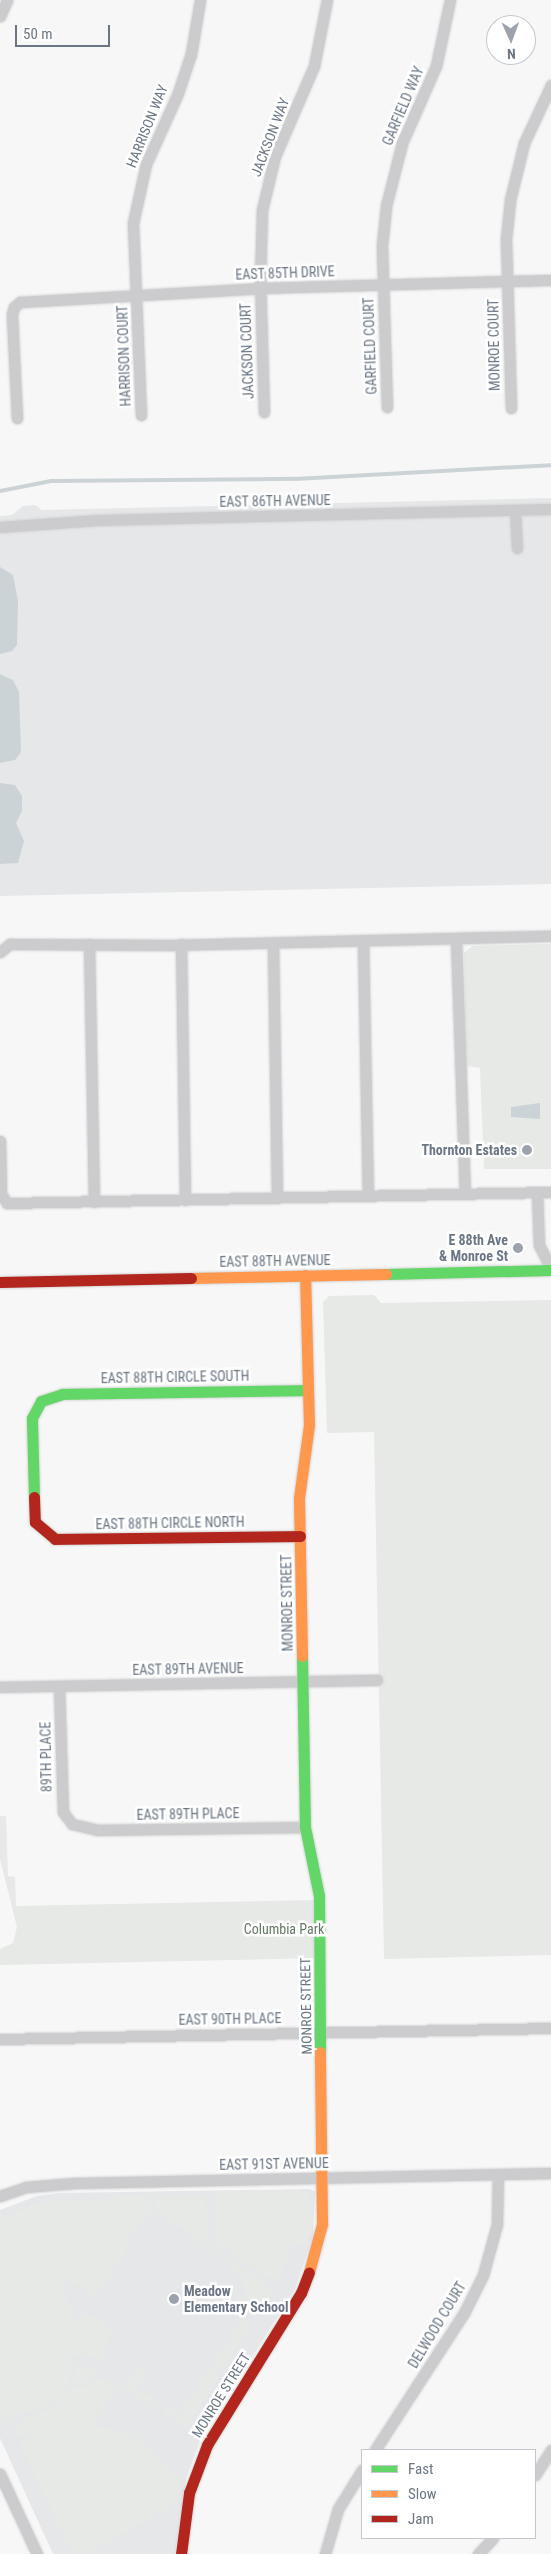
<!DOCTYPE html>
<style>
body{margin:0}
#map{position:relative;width:551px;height:2554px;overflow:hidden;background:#f7f7f7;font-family:"Roboto Condensed",sans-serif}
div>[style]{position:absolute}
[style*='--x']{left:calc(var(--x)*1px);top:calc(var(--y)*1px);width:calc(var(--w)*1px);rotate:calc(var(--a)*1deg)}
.built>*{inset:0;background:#e6e7e8}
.green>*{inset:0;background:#e6e9e5}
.water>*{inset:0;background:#ccd3d6}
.stream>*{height:4px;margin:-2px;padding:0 2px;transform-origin:2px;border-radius:2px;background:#ccd3d6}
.roads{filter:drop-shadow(0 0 1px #d3d4d5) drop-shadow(0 0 1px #d3d4d5)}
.street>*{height:11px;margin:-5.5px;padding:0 5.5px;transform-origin:5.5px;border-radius:5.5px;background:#ccccce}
.fast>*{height:11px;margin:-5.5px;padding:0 5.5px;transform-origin:5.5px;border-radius:5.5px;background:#63d668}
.slow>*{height:11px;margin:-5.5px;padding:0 5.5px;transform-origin:5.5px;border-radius:5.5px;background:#ff974d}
.jam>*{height:11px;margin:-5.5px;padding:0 5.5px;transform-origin:5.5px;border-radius:5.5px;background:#b3261e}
.dots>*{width:14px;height:14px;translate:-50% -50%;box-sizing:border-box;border:2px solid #fff;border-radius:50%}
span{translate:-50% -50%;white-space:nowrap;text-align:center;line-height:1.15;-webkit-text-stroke:5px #fff;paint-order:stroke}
.street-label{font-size:14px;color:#6b7684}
.poi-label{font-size:14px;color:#6b7684;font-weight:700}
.right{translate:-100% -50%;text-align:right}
.left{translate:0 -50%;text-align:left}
.park-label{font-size:14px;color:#667765}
.legend{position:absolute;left:361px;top:2449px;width:175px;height:90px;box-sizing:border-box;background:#fff;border:1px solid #c4c8ce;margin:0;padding:6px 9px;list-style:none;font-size:15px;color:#6b7684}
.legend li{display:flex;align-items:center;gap:10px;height:25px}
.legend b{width:25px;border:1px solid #c4c8ce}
.north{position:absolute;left:486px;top:15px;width:50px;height:50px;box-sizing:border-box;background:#fff;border:1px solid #c4c8ce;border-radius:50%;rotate:178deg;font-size:14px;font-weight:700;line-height:20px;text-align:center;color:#6b7684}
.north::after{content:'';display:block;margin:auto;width:18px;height:22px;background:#9ca3ac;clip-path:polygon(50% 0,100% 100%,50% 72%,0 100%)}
.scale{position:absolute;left:15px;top:25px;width:95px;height:22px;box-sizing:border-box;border:2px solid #6b7684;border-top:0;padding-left:6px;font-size:15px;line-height:18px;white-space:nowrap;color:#6b7684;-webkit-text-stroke:4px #fff;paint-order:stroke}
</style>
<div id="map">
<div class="built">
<i style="clip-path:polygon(551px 498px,551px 884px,0 896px,0 516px,12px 515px,23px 506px,35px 505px,42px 510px)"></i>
<i style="clip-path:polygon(309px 2189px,315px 2191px,313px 2236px,295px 2289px,201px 2438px,186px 2479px,175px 2554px,53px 2554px,0 2438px,0 2210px,37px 2196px,60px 2193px)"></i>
</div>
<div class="green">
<i style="clip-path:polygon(551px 944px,551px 1169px,484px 1169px,480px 1068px,467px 1066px,466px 1063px,464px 953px,472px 946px)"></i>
<i style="clip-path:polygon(374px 1295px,381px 1303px,551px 1300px,551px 1955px,384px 1959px,374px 1432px,327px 1433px,323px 1302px,329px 1296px)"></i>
<i style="clip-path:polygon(0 1816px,6px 1816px,8px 1876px,15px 1877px,16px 1906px,319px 1900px,320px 1958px,0 1965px,0 1949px,13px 1943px,17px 1927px,0 1859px)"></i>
<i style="clip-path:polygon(309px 2192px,312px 2214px,308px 2244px,292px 2245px,278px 2283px,214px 2242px,213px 2199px,216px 2194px)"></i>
<i style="clip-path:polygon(109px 2196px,150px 2196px,151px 2209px,140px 2226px,126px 2234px,133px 2239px,96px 2297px,61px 2275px,51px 2244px,69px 2306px,79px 2322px,86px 2312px,115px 2330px,104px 2347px,111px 2352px,102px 2364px,87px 2354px,71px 2357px,69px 2383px,59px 2398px,50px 2404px,5px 2420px,0 2408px,0 2219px,40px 2202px,109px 2200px)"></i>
<i style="clip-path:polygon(205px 2197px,209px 2245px,205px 2251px,207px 2245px,155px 2211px,155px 2201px,158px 2198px)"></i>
<i style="clip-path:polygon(215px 2251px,274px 2289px,258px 2316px,236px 2305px,244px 2294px,243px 2276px,212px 2253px)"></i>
<i style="clip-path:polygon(242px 2313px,252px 2326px,217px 2375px,219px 2377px,187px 2428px,162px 2413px,167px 2406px,180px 2414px,244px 2316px)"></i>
<i style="clip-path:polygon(80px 2364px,90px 2371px,93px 2366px,93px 2370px,100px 2374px,88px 2383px,74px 2382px,76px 2365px)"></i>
<i style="clip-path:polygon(142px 2365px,148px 2369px,137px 2387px,155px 2399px,151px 2405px,124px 2388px)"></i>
<i style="clip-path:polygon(101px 2378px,117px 2387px,117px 2390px,93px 2422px,50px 2425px,19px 2438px,16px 2433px,19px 2422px,55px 2406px,72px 2386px,86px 2387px)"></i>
<i style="clip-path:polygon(74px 2423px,115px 2429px,146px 2443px,182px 2479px,175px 2504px,87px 2554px,73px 2554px,19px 2442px,44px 2429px)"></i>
</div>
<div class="water">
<i style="clip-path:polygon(0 567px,13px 575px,18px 601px,17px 645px,12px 651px,0 654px)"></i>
<i style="clip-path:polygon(0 674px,13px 680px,19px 692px,21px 752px,15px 760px,0 763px)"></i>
<i style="clip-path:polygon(0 783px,15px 785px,22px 796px,22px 811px,16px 823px,24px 841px,18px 863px,0 864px)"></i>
<i style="clip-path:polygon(540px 1103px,540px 1119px,511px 1117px,511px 1107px)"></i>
</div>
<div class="stream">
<i style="--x:0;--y:491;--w:52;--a:-11.1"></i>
<i style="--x:51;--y:481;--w:244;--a:-0.5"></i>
<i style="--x:295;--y:479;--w:256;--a:-3.1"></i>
</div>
<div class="roads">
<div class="street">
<i style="--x:0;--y:16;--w:17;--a:-66"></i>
<i style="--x:387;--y:407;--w:162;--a:-91.8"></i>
<i style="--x:382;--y:245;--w:39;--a:-84"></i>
<i style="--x:386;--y:206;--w:65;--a:-75.7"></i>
<i style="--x:402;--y:143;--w:84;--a:-66.2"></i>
<i style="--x:436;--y:66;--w:67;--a:-78"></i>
<i style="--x:511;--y:408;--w:169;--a:-91.7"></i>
<i style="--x:506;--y:239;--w:39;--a:-84"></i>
<i style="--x:510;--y:200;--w:59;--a:-76.2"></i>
<i style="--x:524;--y:143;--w:64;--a:-65"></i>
<i style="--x:264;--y:412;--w:131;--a:-91.7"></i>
<i style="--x:260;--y:281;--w:71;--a:-88.4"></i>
<i style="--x:262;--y:210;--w:56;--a:-76.5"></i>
<i style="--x:275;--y:156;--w:98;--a:-66.6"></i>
<i style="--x:314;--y:66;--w:67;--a:-78.9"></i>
<i style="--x:141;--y:415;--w:192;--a:-92.4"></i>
<i style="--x:133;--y:223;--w:60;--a:-77.6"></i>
<i style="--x:146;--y:164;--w:78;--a:-65.7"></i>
<i style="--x:178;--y:93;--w:41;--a:-71.6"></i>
<i style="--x:191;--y:54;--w:55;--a:-80.5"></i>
<i style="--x:17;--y:418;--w:104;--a:-92.8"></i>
<i style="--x:12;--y:314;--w:7;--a:-74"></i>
<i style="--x:14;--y:307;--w:8;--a:-40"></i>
<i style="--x:20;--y:302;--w:240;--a:-3.3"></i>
<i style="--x:260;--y:288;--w:291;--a:-1.6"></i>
<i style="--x:515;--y:510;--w:38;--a:87"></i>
<i style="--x:0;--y:527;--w:98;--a:-4.1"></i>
<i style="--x:98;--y:520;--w:453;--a:-1.4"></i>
<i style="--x:456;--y:939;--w:254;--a:88"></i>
<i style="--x:363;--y:941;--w:254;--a:88.9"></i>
<i style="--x:273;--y:943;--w:255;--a:89.1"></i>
<i style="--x:89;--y:944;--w:258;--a:88.9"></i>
<i style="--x:181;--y:944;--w:256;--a:89.1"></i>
<i style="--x:0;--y:952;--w:13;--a:-39"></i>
<i style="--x:10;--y:944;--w:161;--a:0.4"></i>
<i style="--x:171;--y:945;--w:380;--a:-1.4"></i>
<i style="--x:0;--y:1141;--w:53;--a:88.9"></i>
<i style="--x:1;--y:1194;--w:11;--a:56"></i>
<i style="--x:7;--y:1203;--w:544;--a:-1.16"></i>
<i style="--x:537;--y:1193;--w:52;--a:87.8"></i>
<i style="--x:539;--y:1245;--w:27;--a:63"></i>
<i style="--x:59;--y:1686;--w:126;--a:88.2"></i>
<i style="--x:63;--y:1812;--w:15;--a:53"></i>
<i style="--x:72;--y:1824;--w:26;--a:13"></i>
<i style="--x:97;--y:1830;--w:208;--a:-0.8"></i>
<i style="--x:0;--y:1687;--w:377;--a:-1.1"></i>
<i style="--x:0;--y:2039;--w:551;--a:-1.14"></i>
<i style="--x:0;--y:2196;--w:28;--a:-19"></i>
<i style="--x:26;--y:2187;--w:48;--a:-4.8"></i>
<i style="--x:74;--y:2183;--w:477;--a:-1.2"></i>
<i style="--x:375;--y:2450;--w:163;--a:-57"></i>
<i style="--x:464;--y:2313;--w:42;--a:-63.4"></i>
<i style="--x:483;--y:2275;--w:53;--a:-74.6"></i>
<i style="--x:497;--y:2224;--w:50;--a:-88.9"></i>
<i style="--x:0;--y:2474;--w:88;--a:65.2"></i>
<i style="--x:535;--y:2475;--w:30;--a:-57"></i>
<i style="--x:325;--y:2554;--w:47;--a:-73.9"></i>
<i style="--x:338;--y:2509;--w:46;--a:-58.4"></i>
<i style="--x:478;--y:2554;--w:22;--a:-47"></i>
</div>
<div class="fast">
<i style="--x:386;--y:1274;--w:165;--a:-1.4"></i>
<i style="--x:34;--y:1497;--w:79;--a:-91.5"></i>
<i style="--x:32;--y:1418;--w:19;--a:-62"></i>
<i style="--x:41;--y:1401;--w:22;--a:-18"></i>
<i style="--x:62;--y:1394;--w:246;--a:-0.9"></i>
<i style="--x:302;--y:1656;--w:171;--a:89"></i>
<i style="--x:305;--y:1827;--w:70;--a:78.5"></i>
<i style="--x:319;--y:1896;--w:156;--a:89.6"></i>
</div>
<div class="slow">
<i style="--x:191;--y:1278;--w:195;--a:-1.2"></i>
<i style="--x:302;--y:1656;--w:158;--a:-91.1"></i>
<i style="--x:299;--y:1498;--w:74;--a:-82.2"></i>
<i style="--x:309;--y:1425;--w:150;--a:-91.5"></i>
<i style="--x:309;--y:2272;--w:50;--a:-74.8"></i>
<i style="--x:322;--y:2224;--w:172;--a:-90.7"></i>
</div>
<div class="jam">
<i style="--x:0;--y:1282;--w:191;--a:-1.2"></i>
<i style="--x:34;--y:1497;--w:25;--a:88"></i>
<i style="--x:35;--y:1522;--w:26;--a:40"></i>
<i style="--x:55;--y:1539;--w:245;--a:-0.7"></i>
<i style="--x:181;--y:2554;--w:62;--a:-82.5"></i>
<i style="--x:189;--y:2493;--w:51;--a:-69.4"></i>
<i style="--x:207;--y:2445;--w:179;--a:-58.3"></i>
<i style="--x:301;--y:2293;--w:22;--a:-69"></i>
</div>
</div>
<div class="dots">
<i style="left:527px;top:1150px;background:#9ca3ac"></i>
<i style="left:518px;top:1248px;background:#9ca3ac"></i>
<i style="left:174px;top:2299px;background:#9ca3ac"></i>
</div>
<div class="street-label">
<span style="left:403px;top:106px;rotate:-67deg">GARFIELD WAY</span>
<span style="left:147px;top:126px;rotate:-68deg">HARRISON WAY</span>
<span style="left:270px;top:137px;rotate:-69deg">JACKSON WAY</span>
<span style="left:285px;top:273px;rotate:-2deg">EAST 85TH DRIVE</span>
<span style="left:494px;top:345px;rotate:-91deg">MONROE COURT</span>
<span style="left:370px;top:346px;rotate:-92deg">GARFIELD COURT</span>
<span style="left:247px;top:351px;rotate:-92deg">JACKSON COURT</span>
<span style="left:124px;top:356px;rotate:-92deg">HARRISON COURT</span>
<span style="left:275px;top:501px;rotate:-1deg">EAST 86TH AVENUE</span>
<span style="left:275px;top:1261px;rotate:-1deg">EAST 88TH AVENUE</span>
<span style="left:175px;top:1377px;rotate:-1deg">EAST 88TH CIRCLE SOUTH</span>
<span style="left:170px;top:1523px;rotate:-1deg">EAST 88TH CIRCLE NORTH</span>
<span style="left:287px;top:1603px;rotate:-91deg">MONROE STREET</span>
<span style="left:188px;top:1669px;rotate:-1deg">EAST 89TH AVENUE</span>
<span style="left:46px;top:1757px;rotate:-91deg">89TH PLACE</span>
<span style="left:188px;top:1814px;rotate:-1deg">EAST 89TH PLACE</span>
<span style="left:306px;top:2006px;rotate:-91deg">MONROE STREET</span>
<span style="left:230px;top:2019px;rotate:-1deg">EAST 90TH PLACE</span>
<span style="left:274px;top:2164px;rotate:-1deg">EAST 91ST AVENUE</span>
<span style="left:437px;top:2325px;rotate:-59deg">DELWOOD COURT</span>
<span style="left:221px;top:2395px;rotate:-58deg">MONROE STREET</span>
</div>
<div class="poi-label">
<span class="right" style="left:517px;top:1150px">Thornton Estates</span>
<span class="right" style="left:508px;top:1248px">E 88th Ave<br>&amp; Monroe St</span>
<span class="left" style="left:184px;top:2299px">Meadow<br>Elementary School</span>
</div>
<div class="park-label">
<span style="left:284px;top:1929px">Columbia Park</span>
</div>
<ul class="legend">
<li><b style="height:6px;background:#63d668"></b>Fast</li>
<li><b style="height:6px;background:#ff974d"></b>Slow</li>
<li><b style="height:6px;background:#b3261e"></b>Jam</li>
</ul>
<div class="north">N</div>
<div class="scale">50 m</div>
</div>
